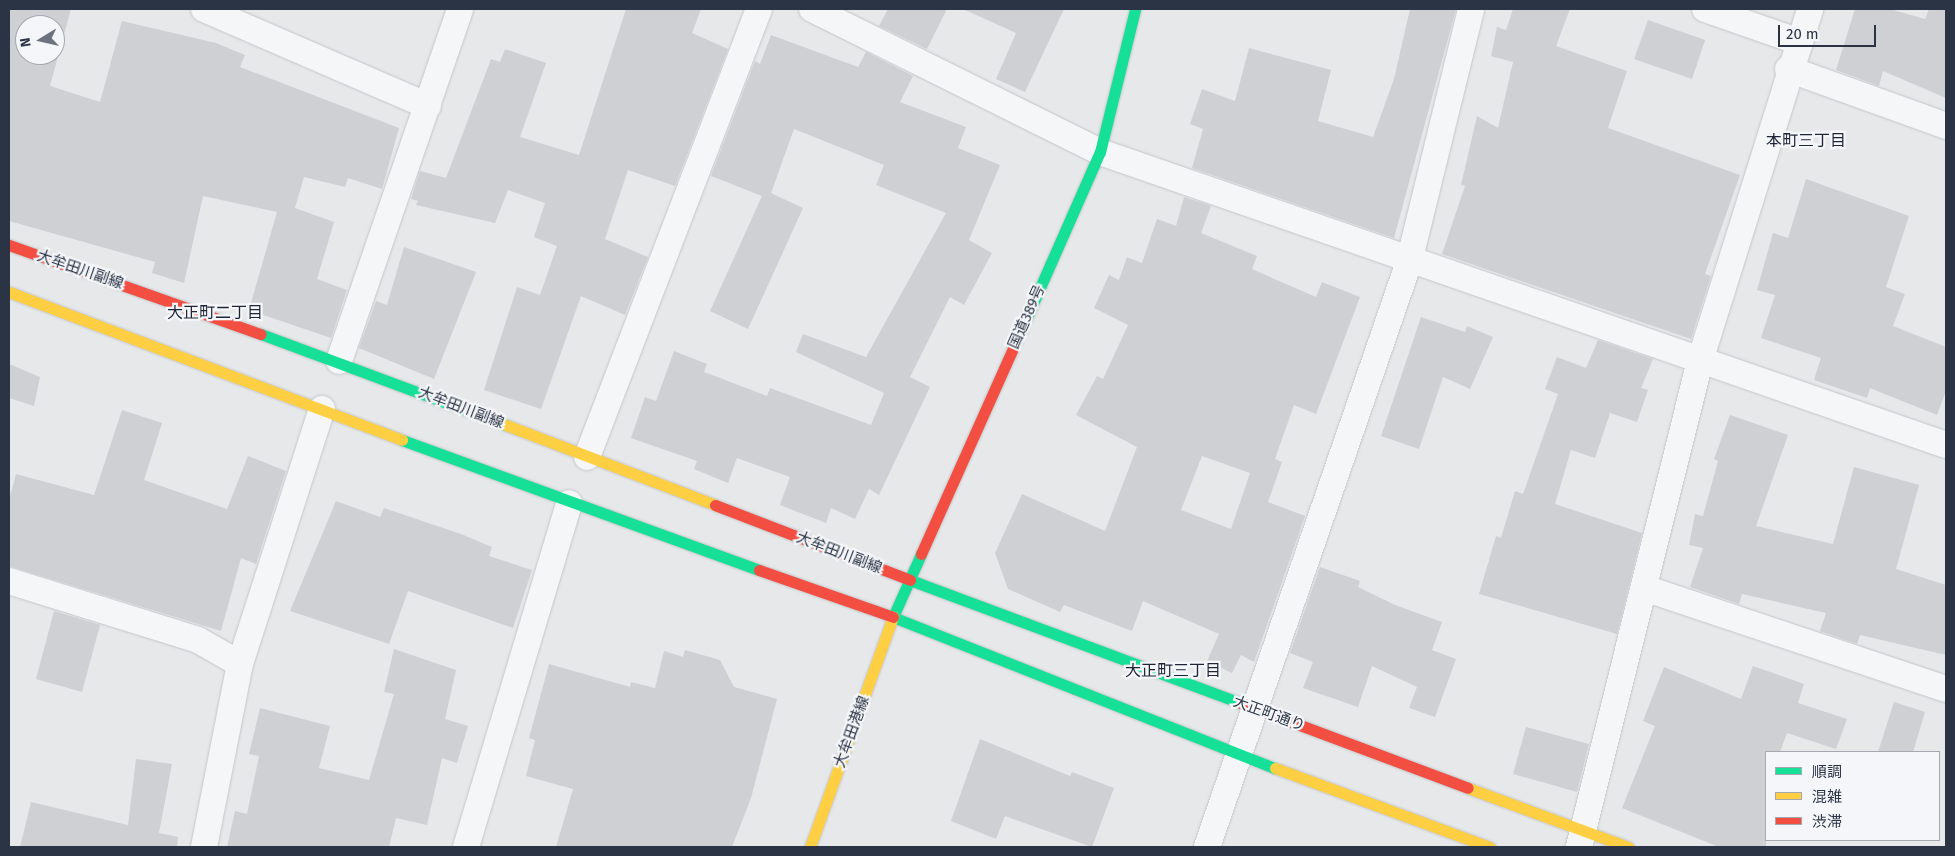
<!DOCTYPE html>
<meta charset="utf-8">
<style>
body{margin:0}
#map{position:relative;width:1955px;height:856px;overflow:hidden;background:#e6e8ea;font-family:"Fira Sans","Noto Sans JP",sans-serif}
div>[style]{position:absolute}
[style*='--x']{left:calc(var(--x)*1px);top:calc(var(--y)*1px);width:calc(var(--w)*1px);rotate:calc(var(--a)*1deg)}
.building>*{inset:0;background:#ced0d3}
.roads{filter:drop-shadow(0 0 1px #c4c6c8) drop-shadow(0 0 1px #c4c6c8)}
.street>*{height:26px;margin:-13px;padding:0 13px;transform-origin:13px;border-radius:13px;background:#f5f6f7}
.fast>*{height:11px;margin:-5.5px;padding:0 5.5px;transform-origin:5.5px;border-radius:5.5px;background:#16e098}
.slow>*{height:11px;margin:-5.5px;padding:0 5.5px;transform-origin:5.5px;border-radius:5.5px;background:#ffcf43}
.jam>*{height:11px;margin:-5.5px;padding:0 5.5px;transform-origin:5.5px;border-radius:5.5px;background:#f24e42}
span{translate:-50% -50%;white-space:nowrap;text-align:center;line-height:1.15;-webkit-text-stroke:4.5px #f4f6f9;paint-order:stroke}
.street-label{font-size:15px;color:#2b3445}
.neighbourhood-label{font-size:16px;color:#1d2536}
.frame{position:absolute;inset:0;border:10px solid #2b3445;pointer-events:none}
.legend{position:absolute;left:1765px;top:751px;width:175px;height:90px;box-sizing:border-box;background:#f4f6f9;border:1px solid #a4a8b1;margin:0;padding:6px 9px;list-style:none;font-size:15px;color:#2b3445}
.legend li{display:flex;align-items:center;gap:10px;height:25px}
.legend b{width:25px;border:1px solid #a4a8b1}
.north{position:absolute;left:15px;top:15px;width:50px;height:50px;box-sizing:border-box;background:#f4f6f9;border:1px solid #a4a8b1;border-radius:50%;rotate:261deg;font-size:14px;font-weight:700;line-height:20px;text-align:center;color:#2b3445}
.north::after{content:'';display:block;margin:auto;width:18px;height:22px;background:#6c737f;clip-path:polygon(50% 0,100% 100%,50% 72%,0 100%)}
.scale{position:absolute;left:1778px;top:25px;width:98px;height:22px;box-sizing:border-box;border:2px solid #2b3445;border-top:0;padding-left:6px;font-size:15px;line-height:18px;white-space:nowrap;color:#2b3445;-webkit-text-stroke:4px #f4f6f9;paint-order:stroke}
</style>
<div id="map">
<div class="building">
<i style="clip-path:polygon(evenodd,9px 9px,71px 9px,50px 86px,100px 102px,122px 21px,216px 43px,245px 55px,240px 67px,399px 128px,382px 189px,348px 178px,345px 187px,304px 177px,295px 208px,334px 222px,317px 279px,347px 290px,331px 338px,249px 310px,277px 212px,203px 196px,184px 283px,152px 273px,155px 262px,9px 221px,9px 9px,25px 25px,55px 25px,55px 55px,25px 55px,25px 25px)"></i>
<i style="clip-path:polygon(626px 9px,701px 9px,692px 33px,728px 49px,675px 186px,628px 170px,605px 239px,648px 257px,625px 315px,581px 296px,541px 409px,484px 390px,517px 287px,540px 295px,557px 246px,534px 237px,545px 203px,508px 190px,495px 223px,416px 205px,418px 201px,411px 199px,420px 171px,446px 178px,491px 59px,500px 62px,505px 49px,546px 63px,520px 137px,579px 155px)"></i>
<i style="clip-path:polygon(888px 9px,947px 9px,927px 49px,879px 26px)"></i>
<i style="clip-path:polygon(963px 9px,1064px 9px,1025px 92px,996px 79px,1016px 33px)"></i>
<i style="clip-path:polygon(1410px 9px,1456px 9px,1394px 238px,1192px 168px,1203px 129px,1190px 124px,1202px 89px,1235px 101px,1249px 48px,1331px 70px,1318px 121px,1373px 137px,1394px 79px)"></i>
<i style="clip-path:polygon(1513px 9px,1570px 9px,1556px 46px,1627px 71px,1608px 128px,1740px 175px,1705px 274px,1711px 276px,1691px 339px,1442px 254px,1465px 186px,1461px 185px,1477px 116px,1498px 128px,1513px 62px,1491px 56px,1497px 27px,1506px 30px)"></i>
<i style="clip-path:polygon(1855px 9px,1890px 9px,1925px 19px,1929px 9px,1946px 9px,1946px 98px,1883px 71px,1879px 86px,1836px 70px)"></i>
<i style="clip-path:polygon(1648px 20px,1705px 40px,1692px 79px,1634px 59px)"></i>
<i style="clip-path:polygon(771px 35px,858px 67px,866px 52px,913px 76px,900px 102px,966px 127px,958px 148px,1000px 165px,969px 240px,992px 253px,964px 305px,950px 297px,910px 377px,930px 387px,879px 495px,869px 489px,855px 519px,831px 508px,826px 523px,780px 505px,790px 477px,737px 458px,728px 483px,694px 469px,697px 461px,631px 438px,645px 397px,656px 401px,674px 351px,707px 364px,704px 372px,767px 396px,770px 388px,871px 425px,884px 393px,796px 352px,803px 334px,866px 357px,946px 213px,876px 185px,884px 165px,794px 129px,771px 193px,803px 208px,748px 329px,710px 311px,762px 196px,711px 176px,755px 61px,760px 64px)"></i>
<i style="clip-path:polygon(1806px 179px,1909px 216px,1886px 287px,1905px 294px,1893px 326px,1946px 347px,1946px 391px,1937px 415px,1870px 388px,1867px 398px,1814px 380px,1821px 358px,1761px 338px,1775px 295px,1757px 290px,1773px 233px,1788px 238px)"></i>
<i style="clip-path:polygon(evenodd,1184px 197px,1211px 206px,1201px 233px,1257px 256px,1252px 269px,1316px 297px,1322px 282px,1360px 297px,1316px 414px,1294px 405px,1275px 459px,1282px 462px,1268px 502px,1305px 516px,1254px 662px,1241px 655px,1232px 673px,1207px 661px,1219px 634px,1143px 601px,1132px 631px,1064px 605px,1060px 612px,1008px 589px,995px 553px,1022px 494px,1105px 531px,1137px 447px,1076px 415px,1097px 376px,1103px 379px,1128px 325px,1094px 308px,1109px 275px,1119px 280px,1127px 257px,1142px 263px,1157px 219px,1176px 226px,1184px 197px,1202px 456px,1250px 473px,1231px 529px,1181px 510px,1202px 456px)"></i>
<i style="clip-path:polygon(404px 247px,476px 272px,434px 379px,359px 348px,376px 301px,387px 305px)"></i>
<i style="clip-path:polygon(1421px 317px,1465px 332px,1467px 326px,1493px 337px,1470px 389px,1443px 377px,1419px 449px,1381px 436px)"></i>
<i style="clip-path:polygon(1598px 340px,1653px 359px,1641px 388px,1648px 390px,1637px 422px,1610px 413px,1595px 458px,1571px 450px,1555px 504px,1642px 533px,1617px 634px,1479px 594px,1496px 536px,1501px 538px,1515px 491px,1523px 494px,1558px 394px,1545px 389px,1557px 357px,1586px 368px)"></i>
<i style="clip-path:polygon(9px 364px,40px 377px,34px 406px,9px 398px)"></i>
<i style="clip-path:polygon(122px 410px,162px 423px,144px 480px,227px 509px,248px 456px,286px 471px,256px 564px,241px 558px,221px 631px,9px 566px,9px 500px,16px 474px,94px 495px)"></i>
<i style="clip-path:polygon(1730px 415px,1788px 435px,1756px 526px,1833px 544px,1854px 467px,1919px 485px,1896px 569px,1946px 585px,1946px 655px,1860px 635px,1857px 644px,1820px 631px,1826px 613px,1742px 594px,1739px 604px,1690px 587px,1703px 548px,1689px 545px,1695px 514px,1703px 516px,1718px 461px,1714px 459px)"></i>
<i style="clip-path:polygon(336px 501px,380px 517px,384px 508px,461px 534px,492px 547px,489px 556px,532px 570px,513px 628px,408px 591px,389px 644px,290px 611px)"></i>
<i style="clip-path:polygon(1320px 567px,1360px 581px,1358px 587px,1395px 605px,1442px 622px,1432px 650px,1456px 659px,1435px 717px,1409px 708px,1417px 687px,1372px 666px,1358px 707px,1303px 688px,1313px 662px,1290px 653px)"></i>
<i style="clip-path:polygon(54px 611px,100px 625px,82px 692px,36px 679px)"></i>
<i style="clip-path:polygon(394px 649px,456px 670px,445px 719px,468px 726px,457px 763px,442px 758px,427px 825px,396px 818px,389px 847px,227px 847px,235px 811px,247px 814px,259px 756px,249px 754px,260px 708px,330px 726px,319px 768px,369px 780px,394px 694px,384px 692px)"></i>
<i style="clip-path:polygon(685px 650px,720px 660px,734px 687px,777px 699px,751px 798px,732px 847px,556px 847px,573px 789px,526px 776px,535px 740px,529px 738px,549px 664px,630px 687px,631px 682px,655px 688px,664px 651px,683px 657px)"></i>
<i style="clip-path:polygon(1753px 666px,1804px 684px,1798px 703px,1847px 719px,1836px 749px,1787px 733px,1780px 752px,1766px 752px,1766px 847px,1719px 847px,1622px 808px,1655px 726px,1643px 721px,1664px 667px,1741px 699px)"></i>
<i style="clip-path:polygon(1894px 702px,1925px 712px,1913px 752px,1878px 752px)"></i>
<i style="clip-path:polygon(1526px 727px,1589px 744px,1577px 792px,1513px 774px)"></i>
<i style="clip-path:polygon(980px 739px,1070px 776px,1072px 772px,1114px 788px,1092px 847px,1005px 816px,996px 839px,951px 821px)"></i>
<i style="clip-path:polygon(136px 759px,172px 764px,159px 833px,178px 837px,177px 847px,20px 847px,31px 802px,128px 825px)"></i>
</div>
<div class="roads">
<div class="street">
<i style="--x:204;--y:9;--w:244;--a:23.4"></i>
<i style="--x:812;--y:9;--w:322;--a:26.4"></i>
<i style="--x:1100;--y:152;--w:895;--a:19.1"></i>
<i style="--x:1705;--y:9;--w:101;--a:19.2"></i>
<i style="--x:1788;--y:69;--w:168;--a:19.8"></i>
<i style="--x:339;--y:361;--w:372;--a:-71"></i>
<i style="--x:587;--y:457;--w:480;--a:-69"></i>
<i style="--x:9;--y:581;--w:198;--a:17.3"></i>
<i style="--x:198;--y:640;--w:48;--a:29.7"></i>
<i style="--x:1644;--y:588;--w:318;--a:18.5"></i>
<i style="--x:204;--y:847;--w:187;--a:-78.9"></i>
<i style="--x:240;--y:664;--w:268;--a:-72.2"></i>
<i style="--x:466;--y:847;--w:359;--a:-73.3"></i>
<i style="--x:1207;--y:847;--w:619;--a:-70.95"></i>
<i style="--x:1409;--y:262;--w:260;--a:-76.2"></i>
<i style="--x:1579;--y:847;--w:501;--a:-76.02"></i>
<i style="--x:1700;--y:361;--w:369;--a:-72.6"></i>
</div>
<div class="fast">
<i style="--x:1020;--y:333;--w:198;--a:-66.2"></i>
<i style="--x:1100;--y:152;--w:147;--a:-76.2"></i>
<i style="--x:261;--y:334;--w:261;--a:20.4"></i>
<i style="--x:402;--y:440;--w:380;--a:20"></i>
<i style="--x:921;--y:554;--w:69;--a:114"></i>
<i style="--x:893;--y:617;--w:411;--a:21.6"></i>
<i style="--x:910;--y:580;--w:353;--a:20.4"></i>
</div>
<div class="slow">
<i style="--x:9;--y:292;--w:420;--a:20.6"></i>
<i style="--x:506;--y:425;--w:224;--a:20.9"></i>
<i style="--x:1275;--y:768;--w:229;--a:20.2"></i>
<i style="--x:1468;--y:788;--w:171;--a:20.2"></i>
<i style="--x:810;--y:847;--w:245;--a:-70.2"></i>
</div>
<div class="jam">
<i style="--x:9;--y:245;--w:267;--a:19.5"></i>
<i style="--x:715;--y:505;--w:209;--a:21"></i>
<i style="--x:921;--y:554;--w:242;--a:-65.9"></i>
<i style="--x:759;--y:570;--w:142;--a:19.3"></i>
<i style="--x:1241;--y:703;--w:242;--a:20.5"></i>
</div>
</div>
<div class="street-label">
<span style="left:80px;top:270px;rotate:19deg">大牟田川副線</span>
<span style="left:1027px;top:317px;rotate:-66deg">国道389号</span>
<span style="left:461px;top:408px;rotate:21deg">大牟田川副線</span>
<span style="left:839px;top:553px;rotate:21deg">大牟田川副線</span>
<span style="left:1269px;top:714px;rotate:20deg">大正町通り</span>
<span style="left:852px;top:732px;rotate:-70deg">大牟田港線</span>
</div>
<div class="neighbourhood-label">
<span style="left:1806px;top:141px">本町三丁目</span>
<span style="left:215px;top:313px">大正町二丁目</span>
<span style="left:1173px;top:671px">大正町三丁目</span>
</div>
<div class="frame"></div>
<ul class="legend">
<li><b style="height:6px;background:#16e098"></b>順調</li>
<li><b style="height:6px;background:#ffcf43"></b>混雑</li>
<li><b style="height:6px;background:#f24e42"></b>渋滞</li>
</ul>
<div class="north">N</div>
<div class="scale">20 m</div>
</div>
